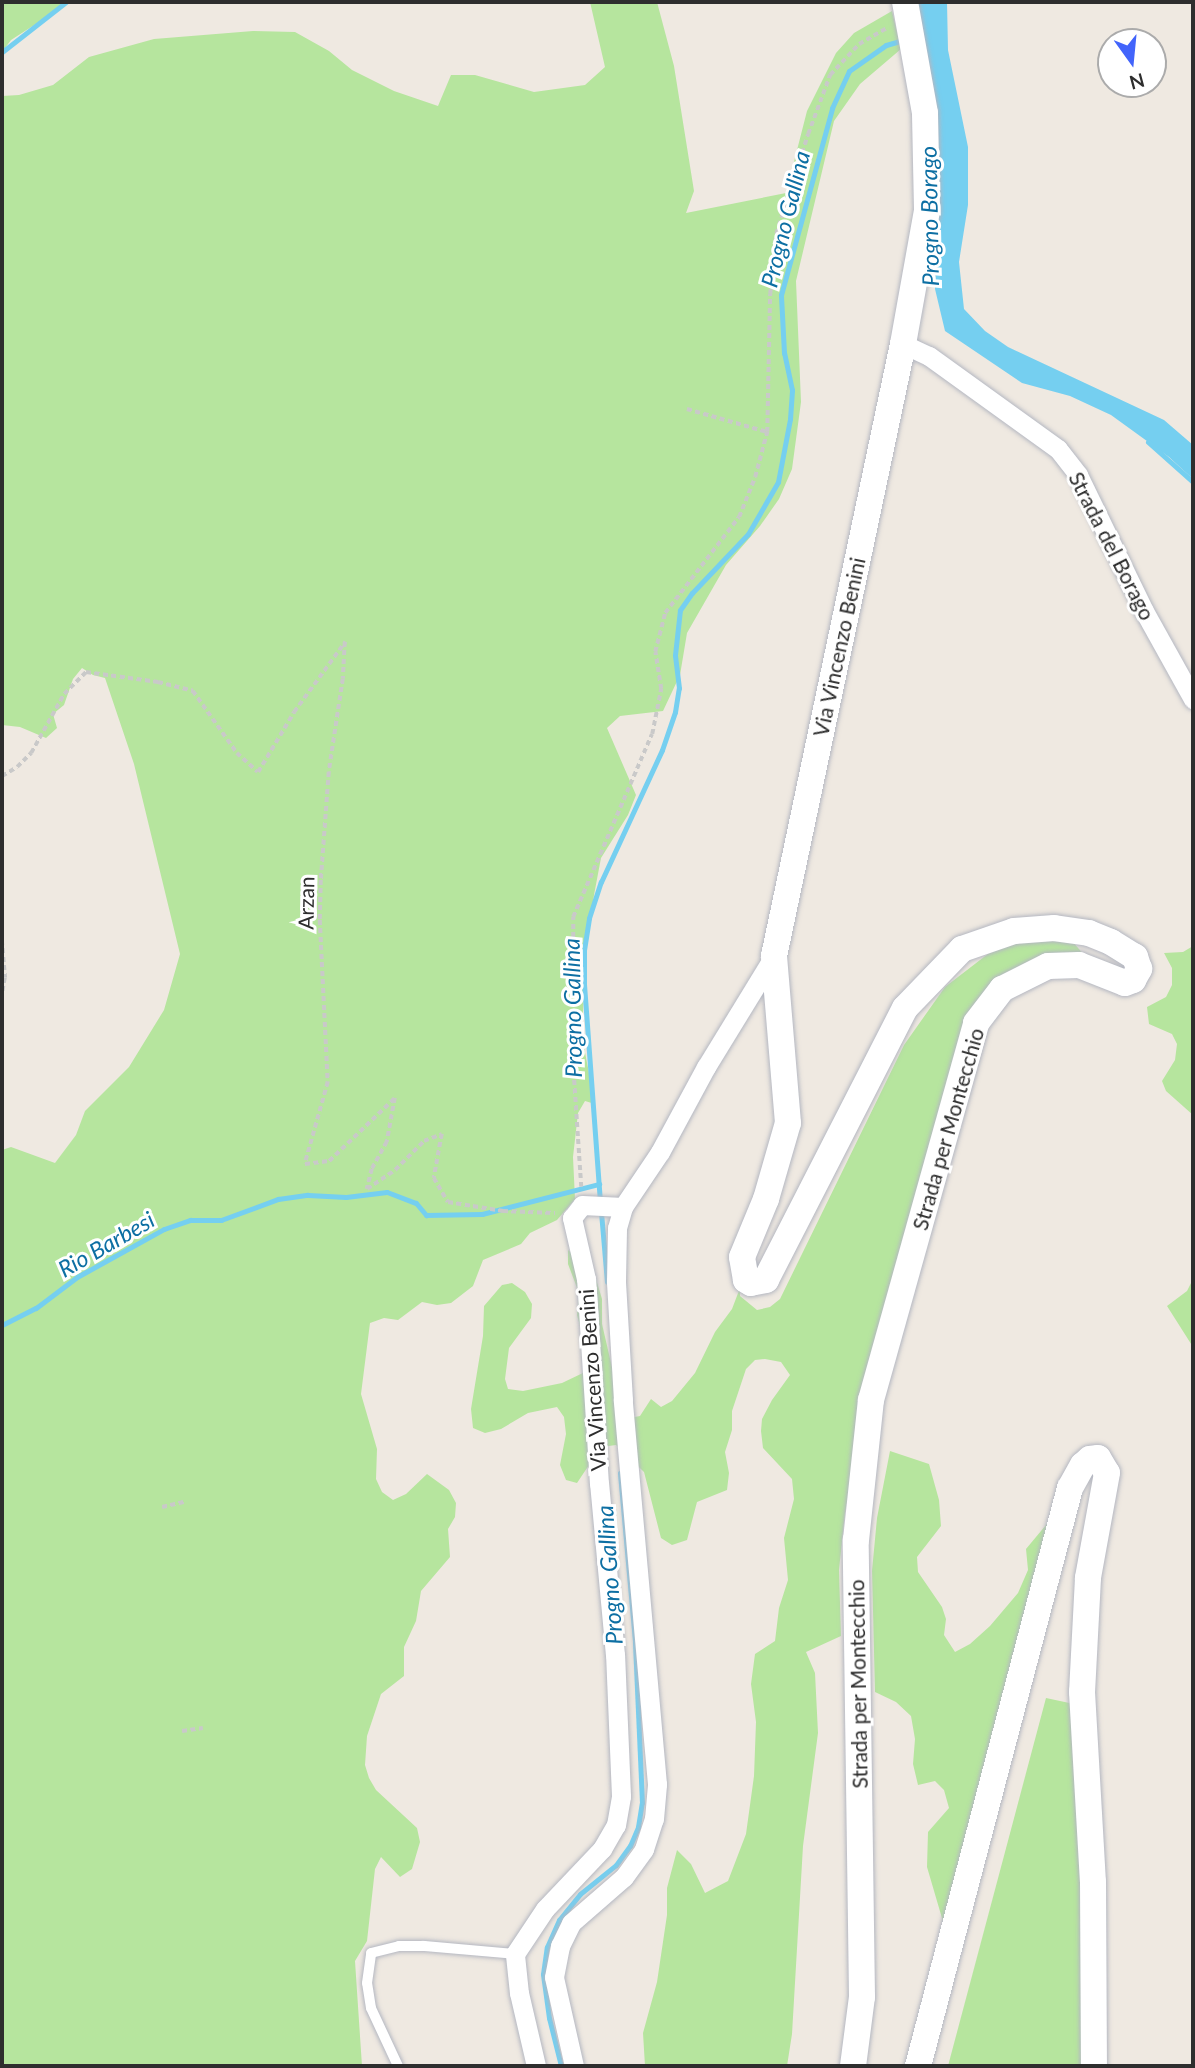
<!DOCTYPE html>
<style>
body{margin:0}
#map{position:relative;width:1195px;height:2068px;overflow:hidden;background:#efe9e1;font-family:Lato,sans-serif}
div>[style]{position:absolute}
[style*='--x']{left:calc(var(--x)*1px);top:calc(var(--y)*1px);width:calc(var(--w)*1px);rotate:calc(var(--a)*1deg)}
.green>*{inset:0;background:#b6e59e}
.water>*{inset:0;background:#75cff0}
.stream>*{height:5px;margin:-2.5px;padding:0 2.5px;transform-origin:2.5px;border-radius:2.5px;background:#75cff0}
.path>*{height:3.5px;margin-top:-1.75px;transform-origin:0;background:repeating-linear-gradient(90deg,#c9c9c9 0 5px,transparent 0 8.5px)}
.roads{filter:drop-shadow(0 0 2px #b4b7c1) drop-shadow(0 0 2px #b4b7c1)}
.lane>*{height:10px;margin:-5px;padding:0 5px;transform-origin:5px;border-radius:5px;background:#fff}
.street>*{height:19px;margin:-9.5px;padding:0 9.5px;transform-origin:9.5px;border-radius:9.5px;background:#fff}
.secondary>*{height:26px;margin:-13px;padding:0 13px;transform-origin:13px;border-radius:13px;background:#fff}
span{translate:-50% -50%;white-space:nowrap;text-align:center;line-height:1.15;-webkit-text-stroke:6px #fff;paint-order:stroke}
.street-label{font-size:21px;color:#2e2e2e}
.water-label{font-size:23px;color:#0d6fa3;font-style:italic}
.frame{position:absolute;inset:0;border:4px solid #2e2e2e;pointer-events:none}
.north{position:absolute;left:1097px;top:28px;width:70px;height:70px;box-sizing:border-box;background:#fff;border:2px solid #ababab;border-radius:50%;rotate:165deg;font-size:19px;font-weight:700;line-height:28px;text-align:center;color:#2e2e2e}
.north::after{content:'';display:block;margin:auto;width:24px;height:32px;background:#4264fb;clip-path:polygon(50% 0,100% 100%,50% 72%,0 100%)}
</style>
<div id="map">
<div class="green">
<i style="clip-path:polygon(2px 2px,70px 2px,11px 40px,2px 52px)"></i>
<i style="clip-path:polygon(590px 2px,657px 2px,674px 66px,694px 191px,686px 213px,786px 193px,807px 111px,836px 53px,854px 33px,892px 11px,901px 49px,860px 84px,834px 121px,796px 281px,801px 402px,792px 469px,779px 499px,760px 526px,726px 565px,687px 633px,680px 675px,663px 711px,620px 716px,607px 728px,636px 795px,628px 815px,601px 858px,594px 895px,585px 959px,582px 1037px,595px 1104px,585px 1101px,578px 1113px,573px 1157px,575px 1199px,557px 1220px,530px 1233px,521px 1244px,483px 1260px,473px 1286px,451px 1303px,437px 1305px,422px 1302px,398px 1320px,384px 1318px,370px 1323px,361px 1394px,377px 1449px,376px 1479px,382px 1492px,393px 1500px,406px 1494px,427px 1474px,449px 1490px,456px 1503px,455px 1517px,448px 1529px,450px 1557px,421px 1591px,416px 1621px,404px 1647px,404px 1676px,381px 1694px,367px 1736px,365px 1765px,369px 1778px,376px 1790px,417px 1828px,420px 1842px,412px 1869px,400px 1877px,381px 1857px,375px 1869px,367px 1941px,355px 1961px,362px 2066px,2px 2066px,2px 1150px,11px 1147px,55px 1163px,76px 1135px,85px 1111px,129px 1067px,164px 1010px,180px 954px,134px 764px,105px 678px,93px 675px,82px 668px,73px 679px,64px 705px,53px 714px,57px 728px,46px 738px,20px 727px,2px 725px,2px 96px,19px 95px,53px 85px,89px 57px,154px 39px,253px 31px,295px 32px,329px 51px,352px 70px,394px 91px,438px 106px,451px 75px,475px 75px,534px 92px,585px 85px,605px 67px)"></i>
<i style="clip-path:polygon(1066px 934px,1085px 956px,980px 1007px,872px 1372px,845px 1513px,839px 1570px,841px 1636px,806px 1652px,815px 1673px,818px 1733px,803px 1846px,792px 2034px,787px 2066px,645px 2066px,643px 2033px,657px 1982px,667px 1915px,667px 1888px,677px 1850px,691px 1864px,705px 1893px,728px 1881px,746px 1834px,754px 1776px,756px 1722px,751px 1684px,755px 1654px,775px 1641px,779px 1608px,788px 1580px,784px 1538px,794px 1499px,792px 1479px,763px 1448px,761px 1431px,762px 1419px,772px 1400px,790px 1375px,781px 1362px,765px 1359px,755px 1360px,746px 1369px,732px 1411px,732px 1430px,725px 1452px,729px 1473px,727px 1490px,697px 1502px,687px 1540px,672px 1545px,661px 1538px,644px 1472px,616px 1445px,601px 1447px,577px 1483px,566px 1480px,560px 1465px,566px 1434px,564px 1417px,557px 1407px,528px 1413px,501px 1429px,485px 1433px,473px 1428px,471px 1409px,483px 1336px,484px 1306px,502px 1285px,512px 1283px,525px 1292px,532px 1304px,531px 1318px,509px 1348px,505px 1379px,508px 1389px,523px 1391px,562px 1383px,585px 1372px,587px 1352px,577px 1315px,579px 1293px,568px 1264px,568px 1250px,587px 1265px,596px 1279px,602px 1299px,602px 1324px,624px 1419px,640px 1416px,651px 1399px,661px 1407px,672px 1401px,695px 1373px,715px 1332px,732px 1309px,740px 1288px,740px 1296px,757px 1310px,770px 1307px,780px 1299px,904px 1045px,945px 987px,1006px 940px)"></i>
<i style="clip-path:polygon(1193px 946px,1193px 1115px,1166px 1091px,1162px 1081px,1175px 1060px,1177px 1044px,1172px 1034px,1149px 1024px,1147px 1007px,1166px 997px,1172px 985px,1172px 968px,1164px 953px,1183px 952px)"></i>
<i style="clip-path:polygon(1193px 1279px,1193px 1347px,1167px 1306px,1187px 1291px)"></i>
<i style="clip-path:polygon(890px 1451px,929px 1464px,939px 1500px,941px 1526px,917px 1557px,918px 1572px,942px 1607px,946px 1619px,944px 1635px,955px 1652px,970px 1644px,990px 1626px,1018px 1593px,1028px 1570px,1026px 1549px,1061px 1507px,949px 1942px,927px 1867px,928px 1832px,949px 1808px,944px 1790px,935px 1781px,918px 1785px,913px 1764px,915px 1739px,911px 1716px,896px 1702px,875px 1692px,872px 1571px,877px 1518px)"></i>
<i style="clip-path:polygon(1046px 1698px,1074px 1704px,1087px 2066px,948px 2066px)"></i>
</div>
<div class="water">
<i style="clip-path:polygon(912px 2px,947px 2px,948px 50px,968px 147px,968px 205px,959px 262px,964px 309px,985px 331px,1008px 347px,1164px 420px,1193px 445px,1193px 479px,1169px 457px,1111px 415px,1070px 396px,1022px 383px,945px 331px,935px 289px,939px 199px)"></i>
</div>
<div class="stream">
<i style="--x:2;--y:52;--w:81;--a:-38"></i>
<i style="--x:1148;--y:442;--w:60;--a:41.6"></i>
<i style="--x:600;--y:1202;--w:220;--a:-94.2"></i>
<i style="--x:584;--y:983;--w:33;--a:-90"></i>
<i style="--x:584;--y:950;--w:32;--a:-81"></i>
<i style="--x:589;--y:918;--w:38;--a:-72"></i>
<i style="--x:601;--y:882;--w:145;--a:-65.2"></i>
<i style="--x:662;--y:750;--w:40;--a:-71.1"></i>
<i style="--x:675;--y:712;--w:24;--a:-81"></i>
<i style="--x:679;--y:688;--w:33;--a:-97"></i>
<i style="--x:675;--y:655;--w:45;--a:-83.7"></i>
<i style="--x:680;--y:610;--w:21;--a:-55"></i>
<i style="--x:692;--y:593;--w:81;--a:-46.5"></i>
<i style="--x:748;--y:534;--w:60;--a:-60"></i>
<i style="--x:778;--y:482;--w:64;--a:-79.2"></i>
<i style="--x:790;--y:419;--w:29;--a:-86"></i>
<i style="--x:792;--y:390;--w:38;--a:-102"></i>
<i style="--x:784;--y:353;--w:58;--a:-93"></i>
<i style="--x:781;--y:295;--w:194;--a:-74.7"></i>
<i style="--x:832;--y:108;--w:41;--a:-65.3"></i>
<i style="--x:849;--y:71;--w:45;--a:-35.1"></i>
<i style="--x:886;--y:45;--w:19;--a:-16"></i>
<i style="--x:601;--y:1212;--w:70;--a:85.1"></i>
<i style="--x:2;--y:1325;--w:38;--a:-27"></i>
<i style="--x:36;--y:1308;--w:51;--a:-37.1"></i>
<i style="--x:77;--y:1277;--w:99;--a:-28.9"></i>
<i style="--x:164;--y:1229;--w:28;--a:-19"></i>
<i style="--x:190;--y:1220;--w:31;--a:0"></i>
<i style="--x:221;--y:1220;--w:61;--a:-20.2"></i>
<i style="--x:278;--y:1199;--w:30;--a:-8"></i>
<i style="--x:308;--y:1195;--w:38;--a:3"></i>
<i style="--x:346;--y:1197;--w:41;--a:-7"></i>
<i style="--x:387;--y:1192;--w:31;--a:21"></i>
<i style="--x:416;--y:1203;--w:16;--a:50"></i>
<i style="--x:426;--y:1215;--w:56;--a:-1"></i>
<i style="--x:482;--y:1214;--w:121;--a:-14.4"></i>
<i style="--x:561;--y:2066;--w:49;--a:-104"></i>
<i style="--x:549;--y:2018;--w:44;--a:-97.8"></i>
<i style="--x:543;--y:1974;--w:27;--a:-82"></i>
<i style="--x:547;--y:1947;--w:30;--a:-66"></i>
<i style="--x:559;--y:1920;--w:33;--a:-51"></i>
<i style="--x:580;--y:1894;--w:46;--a:-38.9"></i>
<i style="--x:616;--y:1865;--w:24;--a:-54"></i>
<i style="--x:630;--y:1846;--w:21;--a:-67"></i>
<i style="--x:638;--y:1827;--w:24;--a:-81"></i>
<i style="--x:642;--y:1803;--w:162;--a:-92.5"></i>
<i style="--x:635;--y:1641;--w:169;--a:-95.1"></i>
</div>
<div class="path">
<i style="--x:687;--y:409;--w:83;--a:16"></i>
<i style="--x:2;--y:776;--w:17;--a:-31"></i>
<i style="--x:17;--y:767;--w:20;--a:-45"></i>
<i style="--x:31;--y:753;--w:68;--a:-60.8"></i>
<i style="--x:64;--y:694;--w:31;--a:-45"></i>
<i style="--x:86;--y:672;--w:73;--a:7.9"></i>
<i style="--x:158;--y:682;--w:36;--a:14"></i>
<i style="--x:193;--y:691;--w:76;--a:54.6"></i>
<i style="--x:237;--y:753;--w:28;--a:42"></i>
<i style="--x:258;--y:772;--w:70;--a:-59"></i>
<i style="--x:294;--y:712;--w:87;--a:-53.9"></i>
<i style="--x:345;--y:642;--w:37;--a:93"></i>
<i style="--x:343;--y:679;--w:94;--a:98.6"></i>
<i style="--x:329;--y:772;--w:108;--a:94.2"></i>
<i style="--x:321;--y:880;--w:40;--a:91.4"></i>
<i style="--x:320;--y:920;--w:162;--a:87.2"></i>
<i style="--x:328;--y:1082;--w:85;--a:105.7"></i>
<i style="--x:305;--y:1164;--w:24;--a:-7"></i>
<i style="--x:329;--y:1161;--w:91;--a:-43.7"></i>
<i style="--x:395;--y:1098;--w:45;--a:100.3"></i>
<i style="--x:387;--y:1142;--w:31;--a:119"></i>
<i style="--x:372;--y:1169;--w:21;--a:104"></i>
<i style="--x:367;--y:1189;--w:34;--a:-34"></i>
<i style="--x:395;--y:1170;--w:41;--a:-45"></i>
<i style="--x:424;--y:1141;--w:19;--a:-21"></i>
<i style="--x:442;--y:1134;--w:45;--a:100.3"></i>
<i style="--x:434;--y:1178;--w:28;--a:60"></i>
<i style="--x:448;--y:1202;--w:56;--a:9.3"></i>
<i style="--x:503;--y:1211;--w:52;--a:2.2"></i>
<i style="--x:2;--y:940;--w:38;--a:85"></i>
<i style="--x:5;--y:978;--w:17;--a:100"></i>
<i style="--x:581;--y:1187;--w:122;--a:-93.8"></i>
<i style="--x:573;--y:1065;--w:148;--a:-90"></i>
<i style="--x:573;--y:917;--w:199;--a:-66.7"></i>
<i style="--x:652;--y:734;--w:46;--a:-78.7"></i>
<i style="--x:661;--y:689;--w:37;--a:-99"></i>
<i style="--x:655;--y:652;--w:40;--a:-75.6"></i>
<i style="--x:665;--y:613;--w:121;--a:-52.4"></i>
<i style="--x:739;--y:517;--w:43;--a:-68.2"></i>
<i style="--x:755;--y:477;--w:47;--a:-75.1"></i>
<i style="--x:767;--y:432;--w:138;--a:-88.8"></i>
<i style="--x:770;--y:294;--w:60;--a:-84.3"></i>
<i style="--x:776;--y:234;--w:105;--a:-72.3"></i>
<i style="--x:808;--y:134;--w:63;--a:-69.6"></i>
<i style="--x:830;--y:75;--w:42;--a:-46.9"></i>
<i style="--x:859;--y:44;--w:32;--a:-30"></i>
<i style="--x:162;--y:1507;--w:23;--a:-13"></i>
<i style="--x:182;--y:1731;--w:21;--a:-8"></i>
</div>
<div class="roads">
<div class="lane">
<i style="--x:398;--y:2066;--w:64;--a:-115"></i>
<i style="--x:371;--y:2008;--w:25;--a:-99"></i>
<i style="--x:367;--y:1983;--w:30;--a:-82"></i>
<i style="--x:371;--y:1953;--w:29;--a:-14"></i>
<i style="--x:399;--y:1946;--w:25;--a:0"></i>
<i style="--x:424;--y:1946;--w:91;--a:5"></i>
</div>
<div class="street">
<i style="--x:903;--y:344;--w:29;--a:25"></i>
<i style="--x:929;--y:356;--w:159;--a:35.8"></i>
<i style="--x:1058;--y:449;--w:33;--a:52"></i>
<i style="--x:1078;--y:475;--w:151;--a:64.1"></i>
<i style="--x:1144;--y:611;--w:101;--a:60.9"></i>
<i style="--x:536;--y:2066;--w:75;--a:-103.1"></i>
<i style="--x:519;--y:1993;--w:39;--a:-96"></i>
<i style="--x:515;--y:1954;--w:54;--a:-56.3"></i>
<i style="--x:545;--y:1909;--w:83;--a:-46.5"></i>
<i style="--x:602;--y:1849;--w:28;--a:-60"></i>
<i style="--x:616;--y:1825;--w:29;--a:-80"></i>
<i style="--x:621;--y:1796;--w:141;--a:-92.4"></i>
<i style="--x:615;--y:1655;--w:172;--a:-95.3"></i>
<i style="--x:599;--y:1484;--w:205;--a:-93.6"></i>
<i style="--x:586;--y:1279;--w:63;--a:-102.9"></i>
<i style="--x:572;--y:1218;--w:16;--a:-52"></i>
<i style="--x:582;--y:1205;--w:41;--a:2.8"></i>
<i style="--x:574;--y:2066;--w:91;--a:-102.7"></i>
<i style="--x:554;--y:1977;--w:32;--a:-79"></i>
<i style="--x:560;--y:1946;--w:25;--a:-64"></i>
<i style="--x:571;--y:1923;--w:70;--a:-41"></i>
<i style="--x:624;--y:1877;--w:34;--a:-54"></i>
<i style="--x:644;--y:1849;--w:32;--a:-72"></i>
<i style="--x:654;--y:1819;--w:35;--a:-85"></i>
<i style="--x:657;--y:1784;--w:386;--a:-95.1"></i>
<i style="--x:623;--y:1400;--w:119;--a:-93.4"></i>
<i style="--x:616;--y:1281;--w:53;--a:-88.9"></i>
<i style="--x:617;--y:1228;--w:22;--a:-74"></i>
<i style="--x:623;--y:1207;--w:66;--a:-56.1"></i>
<i style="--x:660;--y:1152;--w:97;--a:-61.6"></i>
<i style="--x:706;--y:1067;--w:130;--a:-58.5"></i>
</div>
<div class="secondary">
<i style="--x:853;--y:2066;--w:70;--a:-82.6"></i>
<i style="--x:862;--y:1997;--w:457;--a:-90.8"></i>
<i style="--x:856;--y:1540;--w:141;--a:-83.9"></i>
<i style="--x:871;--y:1400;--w:391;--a:-74.4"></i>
<i style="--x:976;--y:1023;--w:43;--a:-52.6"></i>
<i style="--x:1002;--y:989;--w:51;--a:-26.6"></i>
<i style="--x:1048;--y:966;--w:31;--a:-2"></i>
<i style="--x:1079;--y:965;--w:49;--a:21.4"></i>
<i style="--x:1125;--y:983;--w:9;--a:-21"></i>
<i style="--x:1133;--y:980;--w:13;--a:-61"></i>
<i style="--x:1139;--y:969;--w:13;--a:-108"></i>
<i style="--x:1135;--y:957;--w:28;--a:-148"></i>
<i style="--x:1111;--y:942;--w:24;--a:-158"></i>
<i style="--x:1089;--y:933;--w:35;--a:-172"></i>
<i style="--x:1054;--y:928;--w:40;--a:175.7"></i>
<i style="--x:1014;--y:931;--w:55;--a:160.9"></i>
<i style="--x:962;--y:949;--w:82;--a:134"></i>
<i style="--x:905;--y:1008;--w:305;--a:117.1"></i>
<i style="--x:766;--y:1280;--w:15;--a:169"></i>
<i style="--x:751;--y:1283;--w:6;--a:-149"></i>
<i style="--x:746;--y:1280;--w:23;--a:-100"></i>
<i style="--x:742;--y:1257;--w:63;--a:-67.5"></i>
<i style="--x:766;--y:1199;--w:79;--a:-73.9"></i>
<i style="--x:788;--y:1123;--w:168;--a:-94.8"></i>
<i style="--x:774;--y:956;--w:625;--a:-78.1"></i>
<i style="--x:903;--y:344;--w:136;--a:-79.8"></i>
<i style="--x:927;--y:210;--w:97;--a:-91.2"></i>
<i style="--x:925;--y:113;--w:113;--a:-100.2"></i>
<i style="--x:918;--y:2066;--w:598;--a:-75.27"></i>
<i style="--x:1070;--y:1488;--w:26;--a:-61"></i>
<i style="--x:1083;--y:1465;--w:9;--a:-41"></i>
<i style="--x:1090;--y:1459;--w:8;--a:-7"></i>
<i style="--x:1098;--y:1458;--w:17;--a:59"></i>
<i style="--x:1107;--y:1473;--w:107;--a:100.3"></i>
<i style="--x:1088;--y:1578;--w:114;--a:93"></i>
<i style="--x:1082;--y:1692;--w:190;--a:86.7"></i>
<i style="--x:1093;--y:1882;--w:184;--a:89.7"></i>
</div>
</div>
<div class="street-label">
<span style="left:1112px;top:546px;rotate:63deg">Strada del Borago</span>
<span style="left:839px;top:647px;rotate:-78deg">Via Vincenzo Benini</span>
<span style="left:306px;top:903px;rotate:-89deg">Arzan</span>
<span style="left:948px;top:1129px;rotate:-74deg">Strada per Montecchio</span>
<span style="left:592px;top:1380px;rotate:-94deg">Via Vincenzo Benini</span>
<span style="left:858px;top:1684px;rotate:-91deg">Strada per Montecchio</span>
</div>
<div class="water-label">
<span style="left:929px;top:216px;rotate:-91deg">Progno Borago</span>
<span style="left:785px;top:219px;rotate:-76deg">Progno Gallina</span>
<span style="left:572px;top:1008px;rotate:-91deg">Progno Gallina</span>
<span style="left:106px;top:1244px;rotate:-30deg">Rio Barbesi</span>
<span style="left:609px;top:1575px;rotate:-94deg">Progno Gallina</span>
</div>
<div class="frame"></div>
<div class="north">N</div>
</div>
